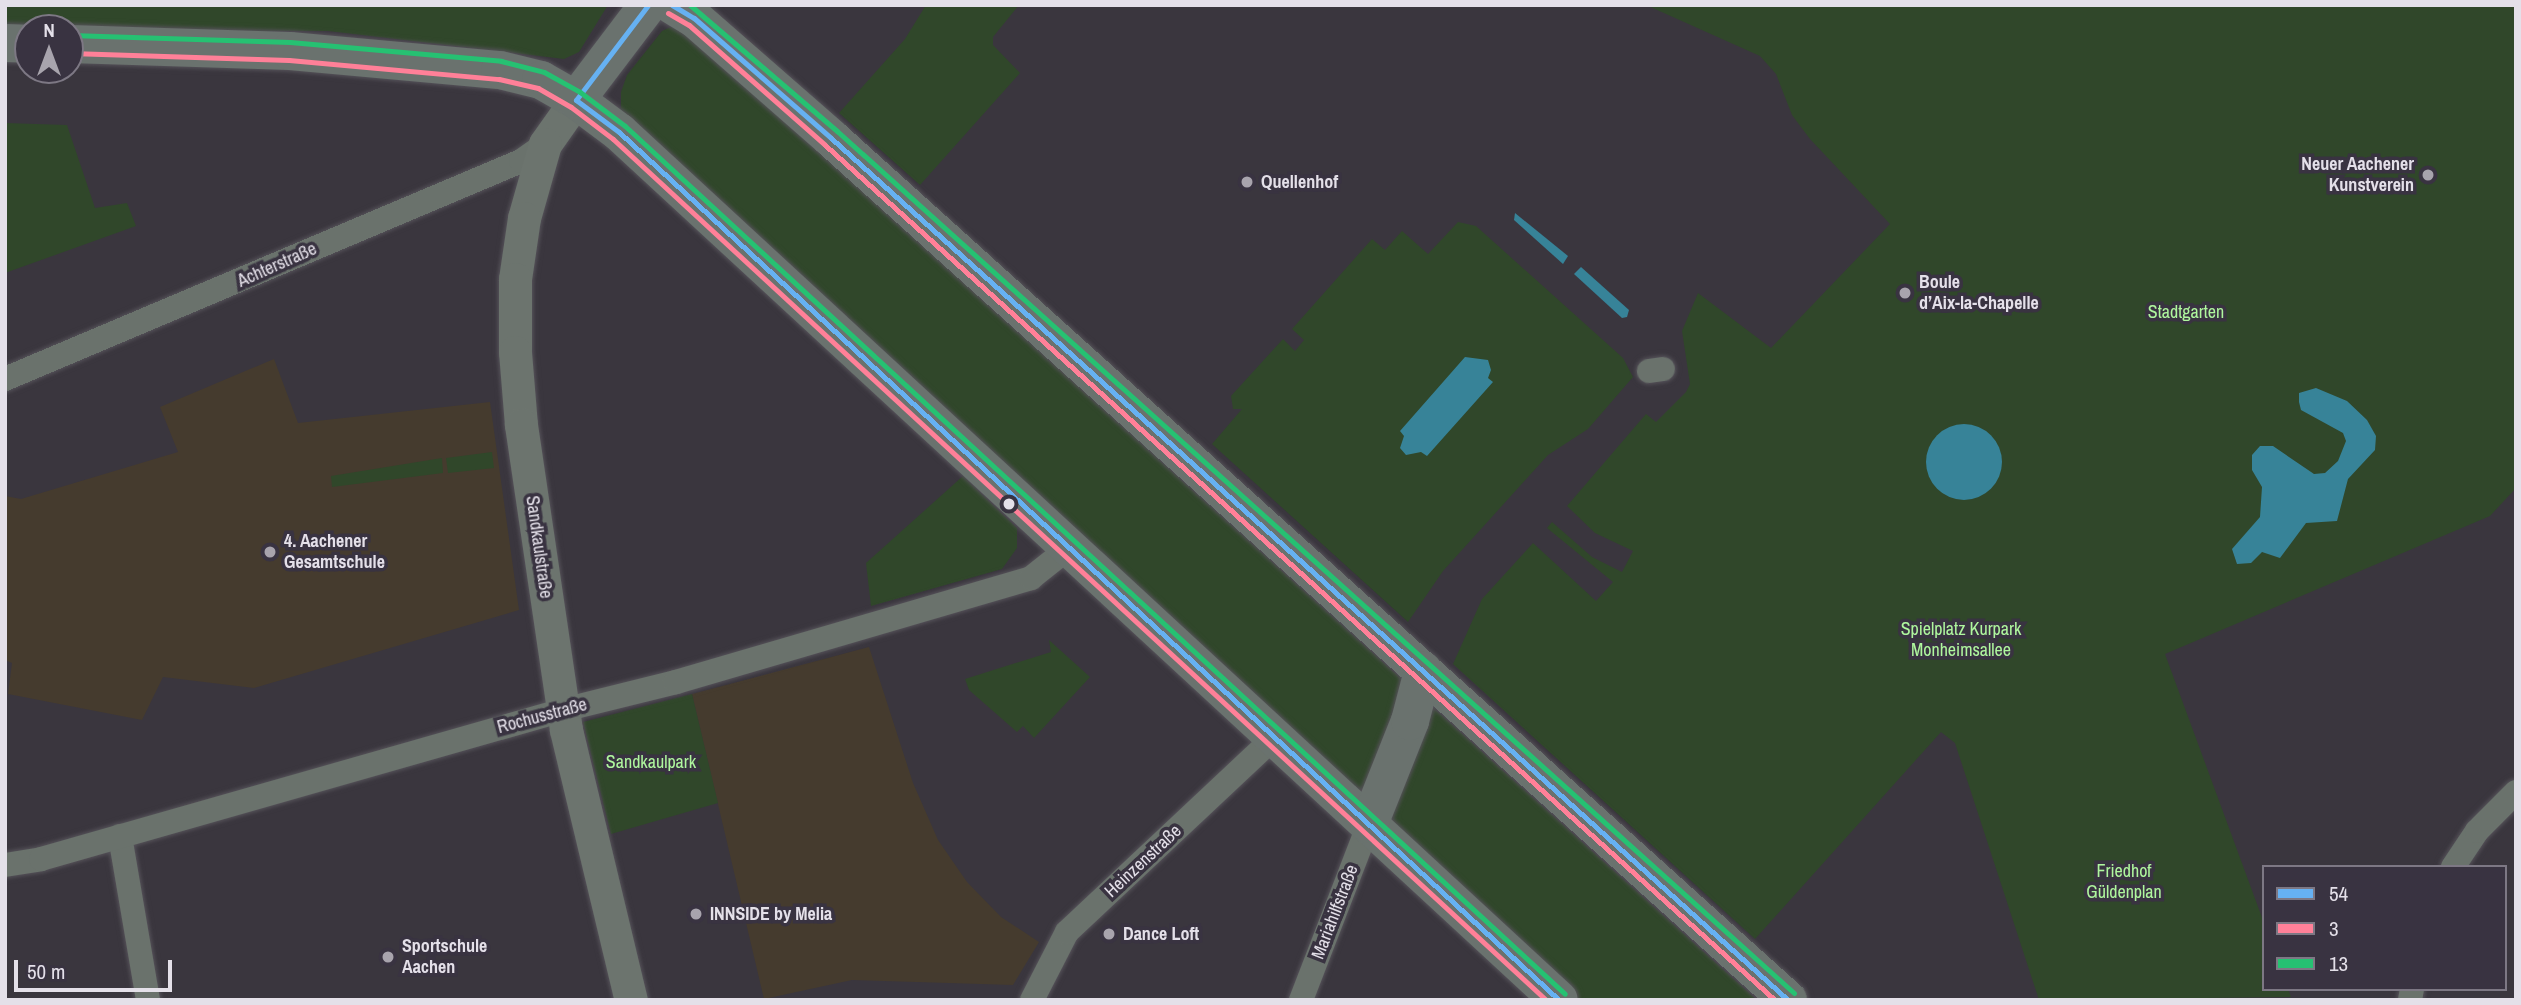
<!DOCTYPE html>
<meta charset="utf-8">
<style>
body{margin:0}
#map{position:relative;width:2521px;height:1005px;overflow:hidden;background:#3a363e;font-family:"Archivo Narrow",sans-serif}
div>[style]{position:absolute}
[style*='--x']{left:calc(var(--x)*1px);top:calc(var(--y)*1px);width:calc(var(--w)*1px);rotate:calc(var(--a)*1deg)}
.education>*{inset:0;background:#453b2e}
.green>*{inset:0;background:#30472a}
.water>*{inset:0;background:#378398}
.round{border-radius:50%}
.roads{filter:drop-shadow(0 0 2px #555259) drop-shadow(0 0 2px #555259)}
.street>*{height:24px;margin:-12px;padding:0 12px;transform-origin:12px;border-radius:12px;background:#6a726c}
.secondary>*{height:33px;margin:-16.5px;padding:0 16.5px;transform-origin:16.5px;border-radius:16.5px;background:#6c746e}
.primary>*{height:38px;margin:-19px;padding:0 19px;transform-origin:19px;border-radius:19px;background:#6a726e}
.bus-1>*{height:5px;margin:-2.5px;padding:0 2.5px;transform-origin:2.5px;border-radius:2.5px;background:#66b1f2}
.bus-2>*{height:5px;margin:-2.5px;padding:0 2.5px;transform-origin:2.5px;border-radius:2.5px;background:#ff8098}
.bus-3>*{height:5px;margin:-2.5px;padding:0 2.5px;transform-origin:2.5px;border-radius:2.5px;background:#26c172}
.dots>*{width:19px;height:19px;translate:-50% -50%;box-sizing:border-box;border:4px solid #393341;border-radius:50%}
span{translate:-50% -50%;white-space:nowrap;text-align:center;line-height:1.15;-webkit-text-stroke:7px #393341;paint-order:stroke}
.poi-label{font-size:18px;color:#e4e0e9;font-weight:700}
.right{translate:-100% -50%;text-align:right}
.left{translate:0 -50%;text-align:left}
.street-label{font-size:18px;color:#e4e0e9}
.park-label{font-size:18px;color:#aff79e}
.frame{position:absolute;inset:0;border:7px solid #e4e0e9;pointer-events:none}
.legend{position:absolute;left:2262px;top:865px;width:245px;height:126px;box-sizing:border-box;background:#393341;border:2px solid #7d7884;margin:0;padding:9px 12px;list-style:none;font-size:21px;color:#e4e0e9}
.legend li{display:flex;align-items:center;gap:14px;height:35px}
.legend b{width:35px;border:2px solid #7d7884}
.north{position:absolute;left:14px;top:14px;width:70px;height:70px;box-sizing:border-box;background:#393341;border:2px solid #7d7884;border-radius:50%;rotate:0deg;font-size:19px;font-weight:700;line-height:28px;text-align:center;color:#e4e0e9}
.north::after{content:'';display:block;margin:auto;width:24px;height:32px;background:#a8a4ad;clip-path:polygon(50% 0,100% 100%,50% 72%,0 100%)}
.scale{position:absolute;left:14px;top:960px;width:158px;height:32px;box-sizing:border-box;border:4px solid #e4e0e9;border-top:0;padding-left:9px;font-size:21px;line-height:24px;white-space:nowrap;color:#e4e0e9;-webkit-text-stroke:5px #393341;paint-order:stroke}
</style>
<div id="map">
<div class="education">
<i style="clip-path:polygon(274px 359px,298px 423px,490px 402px,519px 610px,254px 688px,163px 677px,142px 720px,8px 694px,12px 663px,5px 660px,5px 496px,21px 499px,178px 452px,160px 407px)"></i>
<i style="clip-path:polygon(869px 647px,913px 783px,938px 840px,967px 882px,1001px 917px,1039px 942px,1013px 985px,852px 980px,764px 999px,692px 694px)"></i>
</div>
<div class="green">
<i style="clip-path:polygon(5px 5px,608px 5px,579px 52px,564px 59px,328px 31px,5px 30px)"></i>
<i style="clip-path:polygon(926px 5px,1019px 5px,993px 37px,993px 45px,1020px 73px,920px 185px,839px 113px,905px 39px)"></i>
<i style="clip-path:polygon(1646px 5px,2516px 5px,2516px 488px,2490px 516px,2165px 654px,2264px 923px,2264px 989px,2288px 989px,2291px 997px,2039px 1000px,1955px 743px,1941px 732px,1755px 939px,1453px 664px,1482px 599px,1533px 543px,1596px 601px,1613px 582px,1547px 528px,1552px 522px,1592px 557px,1622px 572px,1633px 551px,1595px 533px,1567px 506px,1646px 414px,1656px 422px,1686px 392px,1690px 384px,1682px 331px,1698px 293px,1771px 348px,1890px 224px,1810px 139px,1792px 115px,1776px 74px,1760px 56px)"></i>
<i style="clip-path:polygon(671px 27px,680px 27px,1757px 1000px,1573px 1000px,621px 115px,621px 92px,627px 75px,662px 31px)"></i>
<i style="clip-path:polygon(5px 123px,67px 125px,95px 208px,127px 203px,136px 226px,5px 273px)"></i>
<i style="clip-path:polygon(1458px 222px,1476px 226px,1623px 358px,1633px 377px,1588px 429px,1548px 455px,1443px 571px,1408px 622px,1212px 444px,1242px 409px,1233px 409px,1231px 396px,1283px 339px,1295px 351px,1304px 340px,1292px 329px,1372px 239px,1385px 250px,1402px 231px,1428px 254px)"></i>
<i style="clip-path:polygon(492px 452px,494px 468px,448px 473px,446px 458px)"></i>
<i style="clip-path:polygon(442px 458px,443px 473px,332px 487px,331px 476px)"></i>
<i style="clip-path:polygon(963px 476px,1017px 528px,1017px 548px,1002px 569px,871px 606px,866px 563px)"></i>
<i style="clip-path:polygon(1049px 640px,1090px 677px,1034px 738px,1023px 726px,1017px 732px,969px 690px,965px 679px,1051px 652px)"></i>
<i style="clip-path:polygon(692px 694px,718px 803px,611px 834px,583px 722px)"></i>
</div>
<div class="water">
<i style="clip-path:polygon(1515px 213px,1568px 256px,1563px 264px,1514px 220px)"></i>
<i style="clip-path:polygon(1581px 267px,1629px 310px,1627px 317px,1622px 318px,1574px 274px)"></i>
<i style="clip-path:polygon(1465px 357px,1488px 360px,1491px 370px,1488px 378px,1493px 382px,1427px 456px,1421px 452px,1406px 455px,1400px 448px,1404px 436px,1400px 431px)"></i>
<i style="clip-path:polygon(2316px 388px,2347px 401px,2367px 420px,2376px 436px,2375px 450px,2348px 479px,2337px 521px,2306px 523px,2280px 558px,2262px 552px,2251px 563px,2237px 564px,2232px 549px,2260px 517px,2262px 487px,2252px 470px,2252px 455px,2260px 446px,2273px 446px,2314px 474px,2325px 473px,2338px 461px,2346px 441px,2343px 433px,2301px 410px,2299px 402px,2299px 393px)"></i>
<i class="round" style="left:1926px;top:424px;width:76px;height:76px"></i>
</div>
<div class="roads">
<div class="street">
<i style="--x:1649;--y:371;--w:14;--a:-8"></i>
<i style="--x:5;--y:379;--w:560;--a:-22.9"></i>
<i style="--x:521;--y:161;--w:29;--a:-35"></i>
<i style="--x:120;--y:836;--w:166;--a:80.3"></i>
<i style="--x:5;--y:865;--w:36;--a:-9"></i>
<i style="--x:41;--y:859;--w:543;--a:-15.93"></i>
<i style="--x:563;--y:710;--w:116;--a:-13.9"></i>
<i style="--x:676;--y:682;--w:370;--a:-16.3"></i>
<i style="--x:1031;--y:578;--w:50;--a:-38.5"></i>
<i style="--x:2453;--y:867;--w:43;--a:-56.3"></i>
<i style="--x:2477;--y:831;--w:55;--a:-45"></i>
<i style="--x:1032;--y:1000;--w:76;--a:-62.8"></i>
<i style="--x:1067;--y:932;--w:285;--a:-43.2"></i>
<i style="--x:1301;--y:1000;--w:189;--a:-68.9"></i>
<i style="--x:2410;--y:1000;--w:11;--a:-80"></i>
</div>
<div class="secondary">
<i style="--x:576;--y:100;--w:54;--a:125.2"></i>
<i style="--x:545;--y:144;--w:77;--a:105.8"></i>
<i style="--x:524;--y:218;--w:62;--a:98.4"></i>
<i style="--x:515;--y:279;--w:73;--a:90"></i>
<i style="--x:515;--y:352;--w:73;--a:85.3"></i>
<i style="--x:521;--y:425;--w:308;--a:81.6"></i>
<i style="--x:566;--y:730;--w:278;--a:76.5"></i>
</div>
<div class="primary">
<i style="--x:672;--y:5;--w:26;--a:31"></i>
<i style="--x:694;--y:18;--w:182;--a:41.2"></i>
<i style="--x:831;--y:138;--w:1288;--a:42.01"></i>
<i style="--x:5;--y:43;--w:23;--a:2"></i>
<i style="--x:70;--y:44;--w:220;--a:1.8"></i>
<i style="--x:290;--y:51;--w:211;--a:5.2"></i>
<i style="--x:500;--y:70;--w:42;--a:13.7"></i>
<i style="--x:541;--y:80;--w:40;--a:29.7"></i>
<i style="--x:576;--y:100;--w:54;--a:36.7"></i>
<i style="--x:619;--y:132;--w:1279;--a:42.72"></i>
<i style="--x:576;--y:100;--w:119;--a:-52.8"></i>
<i style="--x:1369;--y:824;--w:111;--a:-68.3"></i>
<i style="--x:1410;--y:721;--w:52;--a:-75.4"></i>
</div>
</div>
<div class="bus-1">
<i style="--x:672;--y:5;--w:26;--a:31"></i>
<i style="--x:694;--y:18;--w:182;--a:41.2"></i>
<i style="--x:831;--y:138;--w:1288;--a:42.01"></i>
<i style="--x:576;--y:100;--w:54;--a:36.7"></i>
<i style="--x:619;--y:132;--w:1279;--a:42.72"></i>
<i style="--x:576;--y:100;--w:119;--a:-52.8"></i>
</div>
<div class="bus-2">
<i style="--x:668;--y:13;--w:24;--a:30"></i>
<i style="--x:689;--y:25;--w:181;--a:41.4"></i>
<i style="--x:825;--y:145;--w:1278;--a:41.99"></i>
<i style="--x:70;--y:53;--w:219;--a:1.8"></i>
<i style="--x:289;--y:60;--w:211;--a:5.2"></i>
<i style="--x:499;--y:79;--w:40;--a:13"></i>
<i style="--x:538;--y:88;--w:38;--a:30"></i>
<i style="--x:571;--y:107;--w:53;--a:37.3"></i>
<i style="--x:613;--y:139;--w:1270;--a:42.7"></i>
</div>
<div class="bus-3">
<i style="--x:690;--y:5;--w:194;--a:40.6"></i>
<i style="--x:837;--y:131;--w:1288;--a:42.01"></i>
<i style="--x:70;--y:35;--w:220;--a:1.8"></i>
<i style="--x:290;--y:42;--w:212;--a:5.1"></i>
<i style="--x:501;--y:61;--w:44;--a:14.3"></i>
<i style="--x:544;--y:72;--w:41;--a:29.1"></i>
<i style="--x:580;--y:92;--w:56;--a:37.1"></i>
<i style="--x:625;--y:126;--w:1279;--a:42.72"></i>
</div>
<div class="dots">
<i style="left:2428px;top:175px;background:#a8a4ad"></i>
<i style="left:1247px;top:182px;background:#a8a4ad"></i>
<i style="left:1905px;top:293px;background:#a8a4ad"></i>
<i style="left:1009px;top:504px;background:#e4e0e9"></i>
<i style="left:270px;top:552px;background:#a8a4ad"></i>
<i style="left:696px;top:914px;background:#a8a4ad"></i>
<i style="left:1109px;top:934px;background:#a8a4ad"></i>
<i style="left:388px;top:957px;background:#a8a4ad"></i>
</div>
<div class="poi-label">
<span class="right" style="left:2414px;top:175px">Neuer Aachener<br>Kunstverein</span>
<span class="left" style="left:1261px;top:182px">Quellenhof</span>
<span class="left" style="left:1919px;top:293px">Boule<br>d’Aix-la-Chapelle</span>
<span class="left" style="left:284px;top:552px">4. Aachener<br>Gesamtschule</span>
<span class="left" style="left:710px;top:914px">INNSIDE by Melia</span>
<span class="left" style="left:1123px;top:934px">Dance Loft</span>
<span class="left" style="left:402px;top:957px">Sportschule<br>Aachen</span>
</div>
<div class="street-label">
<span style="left:277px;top:265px;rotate:-24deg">Achterstraße</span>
<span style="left:539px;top:547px;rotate:82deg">Sandkaulstraße</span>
<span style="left:542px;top:716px;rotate:-15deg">Rochusstraße</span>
<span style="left:1143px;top:861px;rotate:-43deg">Heinzenstraße</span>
<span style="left:1335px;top:912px;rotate:-69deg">Mariahilfstraße</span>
</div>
<div class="park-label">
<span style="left:2186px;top:312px">Stadtgarten</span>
<span style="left:1961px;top:640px">Spielplatz Kurpark<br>Monheimsallee</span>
<span style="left:651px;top:762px">Sandkaulpark</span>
<span style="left:2124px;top:882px">Friedhof<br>Güldenplan</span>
</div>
<div class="frame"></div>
<ul class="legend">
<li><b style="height:9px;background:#66b1f2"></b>54</li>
<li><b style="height:9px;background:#ff8098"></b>3</li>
<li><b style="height:9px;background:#26c172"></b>13</li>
</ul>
<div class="north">N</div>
<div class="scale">50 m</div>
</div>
